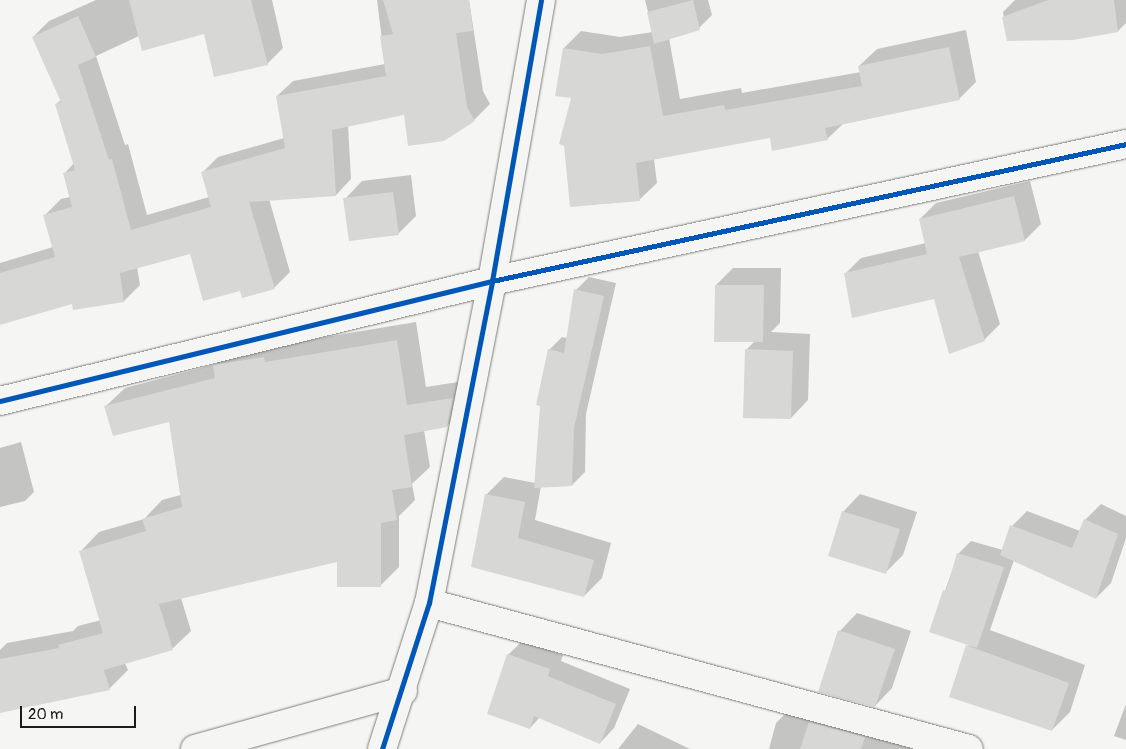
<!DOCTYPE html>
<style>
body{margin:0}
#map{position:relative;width:1126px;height:749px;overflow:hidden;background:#f5f5f3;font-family:Pangolin,sans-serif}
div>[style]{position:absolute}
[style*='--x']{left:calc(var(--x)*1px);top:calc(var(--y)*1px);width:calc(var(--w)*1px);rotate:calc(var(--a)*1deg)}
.shadow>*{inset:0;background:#0003}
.building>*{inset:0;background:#d7d7d6}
.roads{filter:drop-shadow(0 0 1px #7e7e7d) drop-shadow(0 0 1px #7e7e7d)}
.minor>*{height:28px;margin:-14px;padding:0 14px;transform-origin:14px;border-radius:14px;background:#f5f5f3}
.cycleway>*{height:5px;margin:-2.5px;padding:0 2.5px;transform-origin:2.5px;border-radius:2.5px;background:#0057b8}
span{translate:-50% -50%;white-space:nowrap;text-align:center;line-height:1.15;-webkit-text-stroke:5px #f6f6f2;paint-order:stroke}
.scale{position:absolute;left:20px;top:706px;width:116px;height:22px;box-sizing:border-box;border:2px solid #1c1c1c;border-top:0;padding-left:6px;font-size:15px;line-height:18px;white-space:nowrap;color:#1c1c1c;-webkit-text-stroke:4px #f6f6f2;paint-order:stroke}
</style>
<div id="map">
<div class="shadow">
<i style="clip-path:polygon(96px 0,272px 0,283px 48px,267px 64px,205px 33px,139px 36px,96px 56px,125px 145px,128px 144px,147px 215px,209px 197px,202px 173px,218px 157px,284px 138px,277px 96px,293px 81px,385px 64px,377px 0,469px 0,483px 91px,490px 104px,474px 120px,405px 113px,348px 125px,351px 179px,336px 195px,269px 199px,290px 272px,274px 288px,241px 290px,191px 252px,137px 267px,140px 285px,124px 301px,74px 309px,73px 302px,0 324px,0 263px,53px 247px,45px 215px,61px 199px,70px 197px,64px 174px,74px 163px,56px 104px,61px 100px,33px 37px,49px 21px)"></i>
<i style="clip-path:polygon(645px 0,708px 0,712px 15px,699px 28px,669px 38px,680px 99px,741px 88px,742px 93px,861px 72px,859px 66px,877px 49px,966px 30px,976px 82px,959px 99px,843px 124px,827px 139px,771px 136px,654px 159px,657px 183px,639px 200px,572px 97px,564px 48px,581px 31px,620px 37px,653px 32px)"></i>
<i style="clip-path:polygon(1015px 0,1126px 0,1126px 23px,1118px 31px,1008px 40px,1003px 12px)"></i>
<i style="clip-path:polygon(411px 175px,416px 216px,398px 234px,345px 199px,362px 181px)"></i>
<i style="clip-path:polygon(1030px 181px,1041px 224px,1025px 240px,978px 251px,1000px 324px,984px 340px,935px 297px,845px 274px,861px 258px,926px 243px,920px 219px,936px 203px)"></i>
<i style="clip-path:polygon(733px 268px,781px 268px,780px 323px,771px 332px,810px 334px,808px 400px,791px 418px,746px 350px,755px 341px,716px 285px)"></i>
<i style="clip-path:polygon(589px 277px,616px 283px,586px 414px,585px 472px,572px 485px,541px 486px,535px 520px,611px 543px,602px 578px,584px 596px,473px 566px,486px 495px,504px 477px,535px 483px,549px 350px,562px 337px,567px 338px,576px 290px)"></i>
<i style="clip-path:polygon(416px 322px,426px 387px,471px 380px,466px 407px,447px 426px,424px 430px,430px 467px,412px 484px,415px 500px,399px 516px,399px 567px,380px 586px,338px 561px,181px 598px,191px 631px,172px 649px,125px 663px,128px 670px,109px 689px,0 711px,0 650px,7px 643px,73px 631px,78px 626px,101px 620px,81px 551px,99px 532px,144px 519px,162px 500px,181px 495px,170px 421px,106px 406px,125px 388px,216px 364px,233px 347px,283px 344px)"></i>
<i style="clip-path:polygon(21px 442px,34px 492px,25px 501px,0 507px,0 448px)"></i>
<i style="clip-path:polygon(860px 494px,917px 512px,903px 555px,886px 572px,843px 512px)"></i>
<i style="clip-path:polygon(1101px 504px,1126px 516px,1126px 538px,1111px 583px,1096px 598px,1014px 560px,990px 630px,1085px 665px,1070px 712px,1052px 730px,950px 697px,969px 644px,931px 631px,958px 554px,971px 541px,1003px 550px,1012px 526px,1027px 511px,1080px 531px,1086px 519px)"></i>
<i style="clip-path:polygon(857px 613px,911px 631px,892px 688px,875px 706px,840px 631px)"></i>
<i style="clip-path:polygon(522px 641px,563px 655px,561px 661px,630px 689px,614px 728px,600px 743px,540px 717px,530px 728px,508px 655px)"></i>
<i style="clip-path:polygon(1126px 704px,1126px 740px,1114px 736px)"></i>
<i style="clip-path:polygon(793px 706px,944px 749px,769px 749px,776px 723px)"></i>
<i style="clip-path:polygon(638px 724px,690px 749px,618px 749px)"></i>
</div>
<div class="building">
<i style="clip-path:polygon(129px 0,251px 0,268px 65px,214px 77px,204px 34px,142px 51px)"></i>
<i style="clip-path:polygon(383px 0,469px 0,473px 31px,456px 33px,467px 107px,475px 121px,444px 141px,408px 146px,404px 115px,332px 130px,336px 196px,249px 202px,275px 289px,242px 298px,240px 291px,203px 301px,190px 254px,120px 273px,124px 302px,73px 310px,72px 304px,0 325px,0 273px,55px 257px,43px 215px,72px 207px,63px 173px,75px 170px,55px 104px,61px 102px,32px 37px,78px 16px,96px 57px,78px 65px,109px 160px,112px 159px,131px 230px,211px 207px,201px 172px,285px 148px,276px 96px,386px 76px,380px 36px,393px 34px)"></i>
<i style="clip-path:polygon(693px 0,700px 30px,654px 44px,647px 12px)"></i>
<i style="clip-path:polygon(1048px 0,1114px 0,1118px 32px,1073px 40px,1007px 41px,1002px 17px)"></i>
<i style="clip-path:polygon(650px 46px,663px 116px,724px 105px,725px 110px,862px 86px,858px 66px,949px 47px,960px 100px,825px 128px,828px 140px,772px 151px,770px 138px,636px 163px,640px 201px,570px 207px,564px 146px,559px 144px,571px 98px,555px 96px,563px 48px,602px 54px)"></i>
<i style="clip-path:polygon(393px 192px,399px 235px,349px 241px,343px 198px)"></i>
<i style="clip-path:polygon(1014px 196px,1025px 241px,959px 257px,985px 341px,949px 354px,934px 299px,852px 318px,844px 273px,927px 254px,919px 219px)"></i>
<i style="clip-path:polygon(715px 285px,764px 285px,763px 342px,714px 342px)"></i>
<i style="clip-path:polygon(574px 289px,604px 296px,574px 428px,572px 486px,534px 488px,540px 406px,536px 405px,548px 349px,564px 353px)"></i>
<i style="clip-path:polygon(397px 340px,407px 405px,453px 398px,447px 427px,404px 435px,412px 487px,392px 490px,397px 520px,381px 523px,381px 587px,337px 587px,337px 562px,159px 604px,173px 650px,104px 670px,110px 690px,0 713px,0 659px,59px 648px,58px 645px,103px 633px,79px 551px,146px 531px,142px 519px,182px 507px,169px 422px,113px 436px,104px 406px,215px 378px,213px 365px,264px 357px,265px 362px)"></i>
<i style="clip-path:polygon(745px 349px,793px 351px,791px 419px,743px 418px)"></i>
<i style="clip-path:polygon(485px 494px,525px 502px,518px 538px,594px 560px,584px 597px,471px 567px)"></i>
<i style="clip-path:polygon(842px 511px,900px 529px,886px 574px,828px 556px)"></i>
<i style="clip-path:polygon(1084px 519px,1118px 534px,1096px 599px,1000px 555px,1010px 525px,1072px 548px)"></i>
<i style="clip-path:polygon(957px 553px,1004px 567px,977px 648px,929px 632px,943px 590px,946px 591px)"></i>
<i style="clip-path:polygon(838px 630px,895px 649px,875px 707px,818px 692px)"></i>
<i style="clip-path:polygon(966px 645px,1069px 683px,1052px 731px,949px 697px)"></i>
<i style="clip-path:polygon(507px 654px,550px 669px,548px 676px,616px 704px,600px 744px,534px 716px,530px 729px,487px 714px)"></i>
<i style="clip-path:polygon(809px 722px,865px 737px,861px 749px,800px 749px)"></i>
</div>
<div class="roads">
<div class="minor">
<i style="--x:0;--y:401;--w:506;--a:-13.71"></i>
<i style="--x:492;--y:281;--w:649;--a:-12.19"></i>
<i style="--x:429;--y:603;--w:559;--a:15.13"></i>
<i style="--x:195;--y:749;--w:216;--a:-15.6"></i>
<i style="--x:382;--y:749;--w:153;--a:-72.2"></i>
<i style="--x:429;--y:603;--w:328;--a:-78.9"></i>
<i style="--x:492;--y:281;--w:285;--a:-80.1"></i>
</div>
</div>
<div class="cycleway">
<i style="--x:0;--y:401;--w:506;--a:-13.71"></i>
<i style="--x:492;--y:281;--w:649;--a:-12.19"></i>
<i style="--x:382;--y:749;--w:153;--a:-72.2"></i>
<i style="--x:429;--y:603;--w:328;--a:-78.9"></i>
<i style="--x:492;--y:281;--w:285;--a:-80.1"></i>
</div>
<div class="scale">20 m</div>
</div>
